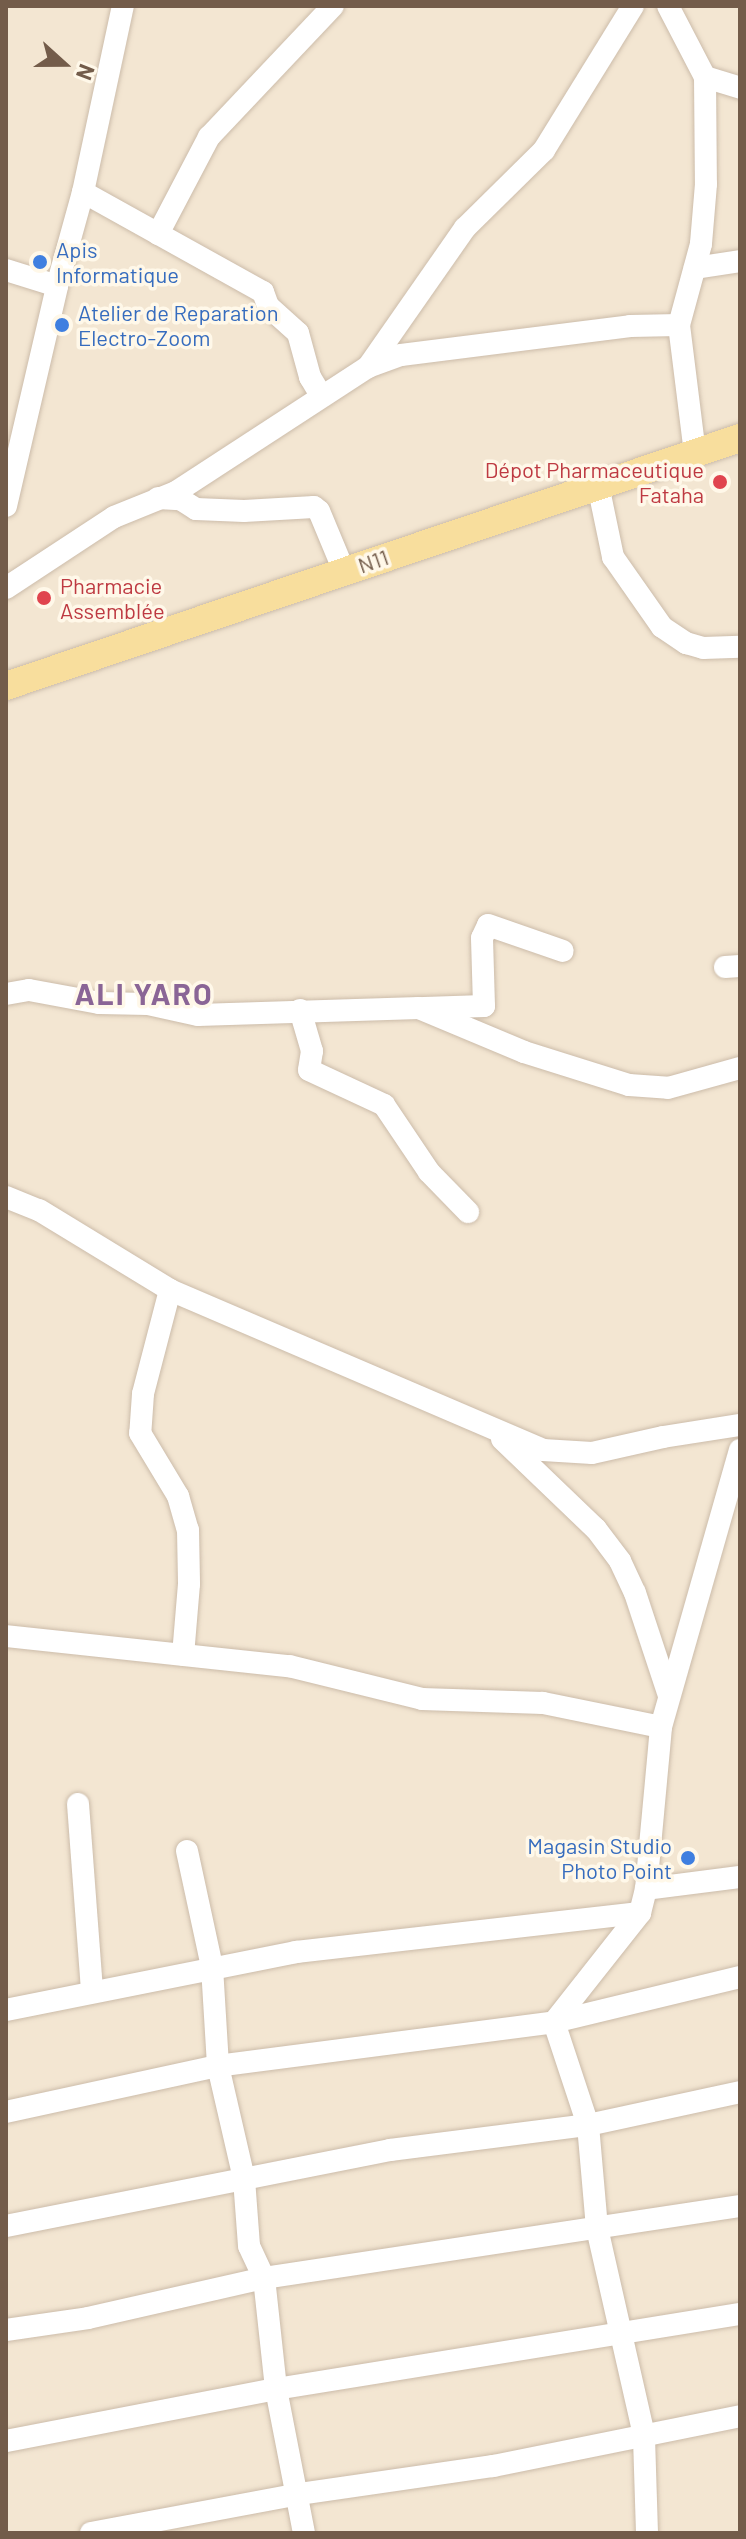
<!DOCTYPE html>
<meta charset="utf-8">
<style>
body{margin:0}
#map{position:relative;width:746px;height:2539px;overflow:hidden;background:#fbf4e3;font-family:Barlow,sans-serif}
div>[style]{position:absolute}
[style*='--x']{left:calc(var(--x)*1px);top:calc(var(--y)*1px);width:calc(var(--w)*1px);rotate:calc(var(--a)*1deg)}
.residential>*{inset:0;background:#f3e6d2}
.roads{filter:drop-shadow(0 0 2px #ccbcaa) drop-shadow(0 0 2px #ccbcaa)}
.minor>*{height:22px;margin:-11px;padding:0 11px;transform-origin:11px;border-radius:11px;background:#fff}
.major>*{height:28px;margin:-14px;padding:0 14px;transform-origin:14px;border-radius:14px;background:#f8de9d}
.dots>*{width:22px;height:22px;translate:-50% -50%;box-sizing:border-box;border:4px solid #fff8e9;border-radius:50%}
span{translate:-50% -50%;white-space:nowrap;text-align:center;line-height:1.15;-webkit-text-stroke:7px #fff8e9;paint-order:stroke}
.shop-label{font-size:22px;color:#366cbe}
.left{translate:0 -50%;text-align:left}
.right{translate:-100% -50%;text-align:right}
.health-label{font-size:22px;color:#be3a42}
.street-label{font-size:22px;color:#735c4a}
.district-label{font-size:30px;color:#8a6596;font-weight:700;letter-spacing:2px}
.frame{position:absolute;inset:0;border:8px solid #735c4a;pointer-events:none}
.north{position:absolute;left:24px;top:24px;width:80px;height:80px;-webkit-text-stroke:6px #fff8e9;paint-order:stroke;rotate:111deg;font-size:22px;font-weight:700;line-height:32px;text-align:center;color:#735c4a}
.north::after{content:'';display:block;margin:auto;width:28px;height:36px;background:#735c4a;clip-path:polygon(50% 0,100% 100%,50% 72%,0 100%)}
</style>
<div id="map">
<div class="residential">
<i style="clip-path:polygon(6px 6px,740px 6px,740px 2533px,6px 2533px)"></i>
</div>
<div class="roads">
<div class="minor">
<i style="--x:668;--y:6;--w:80;--a:62.5"></i>
<i style="--x:705;--y:77;--w:107;--a:89.5"></i>
<i style="--x:706;--y:184;--w:60;--a:94.8"></i>
<i style="--x:701;--y:244;--w:84;--a:105.2"></i>
<i style="--x:679;--y:325;--w:129;--a:82.9"></i>
<i style="--x:705;--y:77;--w:37;--a:17"></i>
<i style="--x:83;--y:192;--w:206;--a:29.1"></i>
<i style="--x:263;--y:292;--w:15;--a:70"></i>
<i style="--x:268;--y:306;--w:40;--a:42"></i>
<i style="--x:298;--y:333;--w:46;--a:74.7"></i>
<i style="--x:310;--y:377;--w:21;--a:59"></i>
<i style="--x:158;--y:234;--w:110;--a:-62.3"></i>
<i style="--x:209;--y:137;--w:180;--a:-46.6"></i>
<i style="--x:695;--y:268;--w:46;--a:-8.8"></i>
<i style="--x:6;--y:270;--w:53;--a:17.4"></i>
<i style="--x:368;--y:367;--w:35;--a:-20"></i>
<i style="--x:401;--y:355;--w:231;--a:-7.2"></i>
<i style="--x:630;--y:326;--w:49;--a:-1.2"></i>
<i style="--x:598;--y:485;--w:74;--a:78.2"></i>
<i style="--x:613;--y:557;--w:85;--a:55"></i>
<i style="--x:662;--y:627;--w:29;--a:34"></i>
<i style="--x:686;--y:643;--w:18;--a:16"></i>
<i style="--x:703;--y:648;--w:37;--a:-2"></i>
<i style="--x:158;--y:498;--w:22;--a:3"></i>
<i style="--x:180;--y:499;--w:19;--a:32"></i>
<i style="--x:196;--y:509;--w:48;--a:2.4"></i>
<i style="--x:244;--y:511;--w:70;--a:-3.3"></i>
<i style="--x:314;--y:507;--w:6;--a:39"></i>
<i style="--x:319;--y:511;--w:65;--a:67.4"></i>
<i style="--x:6;--y:506;--w:226;--a:-76.9"></i>
<i style="--x:57;--y:286;--w:98;--a:-74.5"></i>
<i style="--x:83;--y:192;--w:190;--a:-77.9"></i>
<i style="--x:6;--y:588;--w:129;--a:-33.3"></i>
<i style="--x:114;--y:517;--w:67;--a:-22"></i>
<i style="--x:176;--y:492;--w:229;--a:-33.1"></i>
<i style="--x:368;--y:367;--w:169;--a:-55.1"></i>
<i style="--x:465;--y:228;--w:111;--a:-44.6"></i>
<i style="--x:544;--y:150;--w:169;--a:-58.3"></i>
<i style="--x:725;--y:967;--w:15;--a:-4"></i>
<i style="--x:6;--y:994;--w:23;--a:-10"></i>
<i style="--x:29;--y:990;--w:71;--a:10.5"></i>
<i style="--x:99;--y:1003;--w:49;--a:1.2"></i>
<i style="--x:148;--y:1004;--w:51;--a:12.4"></i>
<i style="--x:198;--y:1015;--w:221;--a:-1.8"></i>
<i style="--x:419;--y:1008;--w:114;--a:22.7"></i>
<i style="--x:524;--y:1052;--w:110;--a:17.4"></i>
<i style="--x:629;--y:1085;--w:39;--a:4"></i>
<i style="--x:668;--y:1088;--w:75;--a:-15.5"></i>
<i style="--x:424;--y:1008;--w:60;--a:-1.9"></i>
<i style="--x:484;--y:1006;--w:68;--a:-91.7"></i>
<i style="--x:482;--y:938;--w:14;--a:-65"></i>
<i style="--x:488;--y:925;--w:79;--a:19.1"></i>
<i style="--x:300;--y:1010;--w:43;--a:73.7"></i>
<i style="--x:312;--y:1051;--w:19;--a:99"></i>
<i style="--x:309;--y:1070;--w:83;--a:25"></i>
<i style="--x:384;--y:1105;--w:81;--a:56.1"></i>
<i style="--x:429;--y:1172;--w:56;--a:45.7"></i>
<i style="--x:6;--y:1197;--w:35;--a:22"></i>
<i style="--x:39;--y:1210;--w:153;--a:31.4"></i>
<i style="--x:170;--y:1290;--w:406;--a:23.2"></i>
<i style="--x:543;--y:1450;--w:49;--a:3.5"></i>
<i style="--x:592;--y:1453;--w:73;--a:-12.7"></i>
<i style="--x:663;--y:1437;--w:78;--a:-8.9"></i>
<i style="--x:170;--y:1290;--w:107;--a:104.6"></i>
<i style="--x:143;--y:1394;--w:39;--a:94"></i>
<i style="--x:140;--y:1433;--w:74;--a:58.9"></i>
<i style="--x:178;--y:1496;--w:35;--a:74"></i>
<i style="--x:188;--y:1530;--w:54;--a:88.9"></i>
<i style="--x:189;--y:1584;--w:71;--a:94.8"></i>
<i style="--x:502;--y:1439;--w:130;--a:43.8"></i>
<i style="--x:596;--y:1529;--w:40;--a:53"></i>
<i style="--x:620;--y:1561;--w:35;--a:65"></i>
<i style="--x:635;--y:1593;--w:105;--a:71.7"></i>
<i style="--x:6;--y:1636;--w:285;--a:6.1"></i>
<i style="--x:289;--y:1666;--w:137;--a:13.9"></i>
<i style="--x:422;--y:1699;--w:121;--a:1.9"></i>
<i style="--x:543;--y:1703;--w:120;--a:11.5"></i>
<i style="--x:78;--y:1804;--w:188;--a:85.7"></i>
<i style="--x:187;--y:1851;--w:119;--a:77.8"></i>
<i style="--x:212;--y:1967;--w:99;--a:86.5"></i>
<i style="--x:218;--y:2066;--w:116;--a:77"></i>
<i style="--x:244;--y:2179;--w:67;--a:85.7"></i>
<i style="--x:249;--y:2246;--w:35;--a:65"></i>
<i style="--x:264;--y:2278;--w:112;--a:83.8"></i>
<i style="--x:276;--y:2389;--w:147;--a:79"></i>
<i style="--x:646;--y:1889;--w:95;--a:-7.3"></i>
<i style="--x:6;--y:2010;--w:296;--a:-11.3"></i>
<i style="--x:296;--y:1952;--w:346;--a:-6.5"></i>
<i style="--x:6;--y:2112;--w:216;--a:-12.3"></i>
<i style="--x:217;--y:2066;--w:340;--a:-7.4"></i>
<i style="--x:554;--y:2022;--w:191;--a:-13.6"></i>
<i style="--x:6;--y:2226;--w:391;--a:-11.2"></i>
<i style="--x:390;--y:2150;--w:200;--a:-7.2"></i>
<i style="--x:588;--y:2125;--w:156;--a:-12.2"></i>
<i style="--x:6;--y:2330;--w:83;--a:-8.3"></i>
<i style="--x:88;--y:2318;--w:180;--a:-12.8"></i>
<i style="--x:264;--y:2278;--w:481;--a:-8.6"></i>
<i style="--x:6;--y:2441;--w:275;--a:-10.9"></i>
<i style="--x:276;--y:2389;--w:470;--a:-9.2"></i>
<i style="--x:91;--y:2533;--w:212;--a:-10.6"></i>
<i style="--x:299;--y:2494;--w:196;--a:-8.2"></i>
<i style="--x:493;--y:2466;--w:252;--a:-11.4"></i>
<i style="--x:647;--y:2533;--w:98;--a:-91.8"></i>
<i style="--x:644;--y:2435;--w:212;--a:-102.8"></i>
<i style="--x:597;--y:2228;--w:103;--a:-95"></i>
<i style="--x:588;--y:2125;--w:108;--a:-108.3"></i>
<i style="--x:554;--y:2022;--w:139;--a:-51.7"></i>
<i style="--x:640;--y:1913;--w:25;--a:-76"></i>
<i style="--x:646;--y:1889;--w:163;--a:-84.7"></i>
<i style="--x:661;--y:1727;--w:288;--a:-74.1"></i>
</div>
<div class="major">
<i style="--x:6;--y:686;--w:775;--a:-18.67"></i>
</div>
</div>
<div class="dots">
<i style="left:40px;top:262px;background:#3f7fe0"></i>
<i style="left:62px;top:325px;background:#3f7fe0"></i>
<i style="left:720px;top:482px;background:#e0444e"></i>
<i style="left:44px;top:598px;background:#e0444e"></i>
<i style="left:688px;top:1858px;background:#3f7fe0"></i>
</div>
<div class="shop-label">
<span class="left" style="left:56px;top:262px">Apis<br>Informatique</span>
<span class="left" style="left:78px;top:325px">Atelier de Reparation<br>Electro-Zoom</span>
<span class="right" style="left:672px;top:1858px">Magasin Studio<br>Photo Point</span>
</div>
<div class="health-label">
<span class="right" style="left:704px;top:482px">Dépot Pharmaceutique<br>Fataha</span>
<span class="left" style="left:60px;top:598px">Pharmacie<br>Assemblée</span>
</div>
<div class="street-label">
<span style="left:373px;top:561px;rotate:-19deg">N11</span>
</div>
<div class="district-label">
<span style="left:144px;top:993px">ALI YARO</span>
</div>
<div class="frame"></div>
<div class="north">N</div>
</div>
